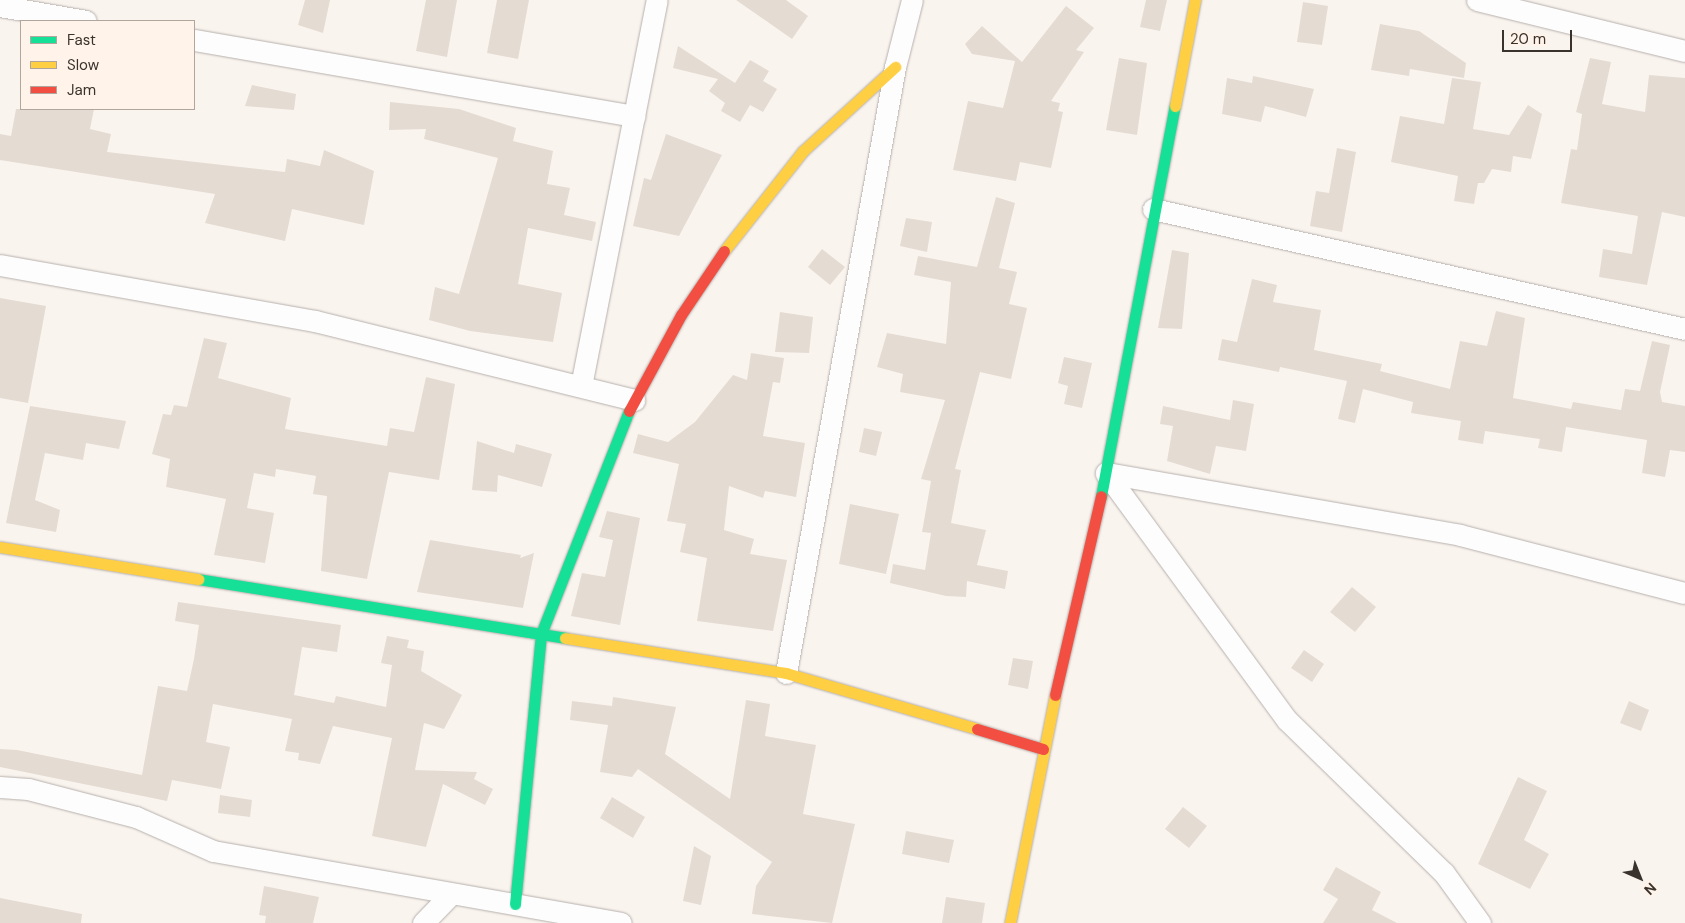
<!DOCTYPE html>
<style>
body{margin:0}
#map{position:relative;width:1685px;height:923px;overflow:hidden;background:#faf4ef;font-family:"DM Sans",sans-serif}
div>[style]{position:absolute}
[style*='--x']{left:calc(var(--x)*1px);top:calc(var(--y)*1px);width:calc(var(--w)*1px);rotate:calc(var(--a)*1deg)}
.building>*{inset:0;background:#e4dbd3}
.roads{filter:drop-shadow(0 0 1px #b6b0ac) drop-shadow(0 0 1px #b6b0ac)}
.street>*{height:21px;margin:-10.5px;padding:0 10.5px;transform-origin:10.5px;border-radius:10.5px;background:#fefdfd}
.fast>*{height:11px;margin:-5.5px;padding:0 5.5px;transform-origin:5.5px;border-radius:5.5px;background:#16e098}
.slow>*{height:11px;margin:-5.5px;padding:0 5.5px;transform-origin:5.5px;border-radius:5.5px;background:#ffcf43}
.jam>*{height:11px;margin:-5.5px;padding:0 5.5px;transform-origin:5.5px;border-radius:5.5px;background:#f24e42}
span{translate:-50% -50%;white-space:nowrap;text-align:center;line-height:1.15;-webkit-text-stroke:5px #fff3ea;paint-order:stroke}
.legend{position:absolute;left:20px;top:20px;width:175px;height:90px;box-sizing:border-box;background:#fff3ea;border:1px solid #b0a69e;margin:0;padding:6px 9px;list-style:none;font-size:15px;color:#3a332d}
.legend li{display:flex;align-items:center;gap:10px;height:25px}
.legend b{width:25px;border:1px solid #b0a69e}
.north{position:absolute;left:1615px;top:853px;width:50px;height:50px;-webkit-text-stroke:4px #fff3ea;paint-order:stroke;rotate:136deg;font-size:14px;font-weight:700;line-height:20px;text-align:center;color:#3a332d}
.north::after{content:'';display:block;margin:auto;width:18px;height:22px;background:#3a332d;clip-path:polygon(50% 0,100% 100%,50% 72%,0 100%)}
.scale{position:absolute;left:1502px;top:30px;width:70px;height:22px;box-sizing:border-box;border:2px solid #3a332d;border-top:0;padding-left:6px;font-size:15px;line-height:18px;white-space:nowrap;color:#3a332d;-webkit-text-stroke:4px #fff3ea;paint-order:stroke}
</style>
<div id="map">
<div class="building">
<i style="clip-path:polygon(305px 0,330px 0,323px 33px,298px 25px)"></i>
<i style="clip-path:polygon(426px 0,457px 0,447px 57px,416px 51px)"></i>
<i style="clip-path:polygon(497px 0,529px 0,518px 59px,487px 53px)"></i>
<i style="clip-path:polygon(736px 0,786px 0,808px 16px,792px 39px)"></i>
<i style="clip-path:polygon(1146px 0,1167px 0,1160px 31px,1140px 27px)"></i>
<i style="clip-path:polygon(1303px 2px,1328px 6px,1322px 45px,1297px 42px)"></i>
<i style="clip-path:polygon(1066px 6px,1094px 28px,1076px 50px,1084px 52px,1051px 101px,1060px 103px,1058px 111px,1063px 112px,1051px 168px,1020px 162px,1016px 181px,953px 170px,968px 101px,1003px 108px,1015px 61px,972px 54px,965px 44px,982px 26px,1022px 62px)"></i>
<i style="clip-path:polygon(1380px 24px,1419px 31px,1466px 63px,1464px 78px,1410px 69px,1409px 76px,1371px 70px)"></i>
<i style="clip-path:polygon(678px 46px,735px 83px,750px 60px,769px 71px,763px 81px,777px 89px,763px 112px,750px 105px,740px 122px,721px 111px,725px 103px,709px 91px,718px 79px,673px 68px)"></i>
<i style="clip-path:polygon(1119px 58px,1147px 63px,1137px 135px,1106px 130px)"></i>
<i style="clip-path:polygon(1590px 58px,1611px 62px,1602px 104px,1645px 112px,1649px 75px,1685px 78px,1685px 217px,1662px 212px,1647px 285px,1599px 277px,1603px 249px,1632px 254px,1638px 216px,1561px 203px,1571px 149px,1577px 150px,1582px 114px,1576px 112px)"></i>
<i style="clip-path:polygon(1253px 76px,1314px 89px,1306px 117px,1265px 106px,1261px 122px,1222px 114px,1227px 78px,1252px 83px)"></i>
<i style="clip-path:polygon(1452px 78px,1481px 82px,1473px 129px,1509px 135px,1528px 105px,1542px 114px,1531px 159px,1513px 156px,1511px 172px,1492px 169px,1484px 183px,1478px 183px,1474px 204px,1454px 201px,1458px 176px,1391px 162px,1400px 116px,1444px 124px)"></i>
<i style="clip-path:polygon(252px 85px,296px 94px,294px 110px,245px 106px)"></i>
<i style="clip-path:polygon(390px 102px,459px 109px,516px 128px,513px 141px,553px 151px,547px 184px,570px 188px,564px 215px,596px 222px,592px 241px,528px 228px,518px 284px,562px 293px,553px 342px,470px 331px,429px 320px,435px 287px,459px 294px,498px 158px,424px 139px,426px 129px,389px 130px)"></i>
<i style="clip-path:polygon(16px 109px,94px 109px,90px 129px,111px 134px,107px 152px,285px 172px,287px 159px,320px 166px,324px 150px,374px 171px,364px 225px,292px 209px,285px 241px,205px 223px,215px 194px,0 160px,0 134px,11px 136px)"></i>
<i style="clip-path:polygon(666px 134px,722px 155px,679px 236px,633px 226px,644px 178px,651px 180px)"></i>
<i style="clip-path:polygon(1337px 148px,1356px 152px,1342px 232px,1310px 226px,1316px 191px,1329px 193px)"></i>
<i style="clip-path:polygon(996px 197px,1015px 203px,999px 268px,1017px 272px,1009px 304px,1027px 308px,1011px 379px,980px 372px,955px 469px,961px 470px,951px 523px,986px 530px,977px 565px,1008px 571px,1005px 589px,967px 581px,966px 597px,946px 596px,890px 583px,893px 564px,925px 570px,931px 533px,922px 532px,931px 481px,921px 479px,945px 400px,900px 392px,903px 374px,877px 367px,887px 333px,946px 344px,951px 282px,914px 275px,918px 256px,977px 267px)"></i>
<i style="clip-path:polygon(906px 218px,932px 222px,927px 252px,900px 246px)"></i>
<i style="clip-path:polygon(822px 249px,845px 267px,830px 285px,808px 267px)"></i>
<i style="clip-path:polygon(1172px 250px,1189px 253px,1182px 329px,1158px 328px)"></i>
<i style="clip-path:polygon(1252px 279px,1277px 285px,1273px 302px,1321px 310px,1314px 350px,1382px 364px,1380px 371px,1450px 389px,1460px 341px,1487px 346px,1496px 311px,1525px 318px,1513px 398px,1571px 409px,1573px 402px,1621px 410px,1625px 389px,1640px 391px,1652px 341px,1670px 345px,1660px 392px,1662px 402px,1685px 406px,1685px 452px,1670px 450px,1665px 477px,1642px 473px,1647px 440px,1566px 427px,1562px 452px,1538px 448px,1540px 439px,1485px 431px,1483px 444px,1458px 440px,1461px 421px,1411px 413px,1413px 402px,1363px 389px,1355px 423px,1338px 419px,1347px 381px,1280px 367px,1279px 372px,1218px 360px,1222px 339px,1237px 342px)"></i>
<i style="clip-path:polygon(0 298px,46px 306px,28px 403px,0 398px)"></i>
<i style="clip-path:polygon(780px 312px,813px 317px,809px 353px,775px 352px)"></i>
<i style="clip-path:polygon(204px 338px,227px 343px,218px 378px,291px 398px,285px 429px,387px 446px,390px 428px,414px 432px,426px 377px,455px 384px,439px 480px,389px 472px,367px 579px,321px 571px,327px 496px,313px 494px,316px 476px,276px 469px,275px 477px,254px 473px,247px 508px,274px 513px,265px 563px,214px 555px,226px 499px,166px 487px,170px 459px,152px 454px,163px 414px,171px 415px,174px 405px,187px 407px)"></i>
<i style="clip-path:polygon(751px 353px,784px 358px,780px 383px,773px 382px,763px 436px,805px 443px,796px 497px,765px 491px,763px 498px,729px 486px,724px 530px,754px 539px,750px 554px,787px 560px,773px 631px,697px 621px,707px 558px,680px 552px,686px 524px,667px 521px,679px 464px,633px 453px,638px 434px,668px 442px,695px 422px,733px 375px,747px 380px)"></i>
<i style="clip-path:polygon(1064px 357px,1092px 363px,1082px 408px,1064px 404px,1068px 386px,1058px 383px)"></i>
<i style="clip-path:polygon(1233px 400px,1254px 404px,1246px 451px,1216px 446px,1210px 474px,1167px 461px,1173px 426px,1160px 424px,1163px 406px,1230px 420px)"></i>
<i style="clip-path:polygon(30px 406px,126px 421px,119px 449px,86px 443px,83px 460px,45px 453px,35px 500px,60px 510px,56px 532px,6px 523px)"></i>
<i style="clip-path:polygon(864px 428px,882px 432px,876px 456px,859px 452px)"></i>
<i style="clip-path:polygon(477px 441px,514px 453px,516px 444px,552px 454px,542px 487px,498px 475px,497px 492px,472px 490px)"></i>
<i style="clip-path:polygon(850px 504px,899px 514px,886px 574px,839px 564px)"></i>
<i style="clip-path:polygon(607px 511px,640px 518px,620px 625px,571px 616px,582px 573px,605px 577px,613px 540px,599px 537px)"></i>
<i style="clip-path:polygon(430px 540px,521px 555px,520px 558px,534px 553px,523px 608px,417px 592px)"></i>
<i style="clip-path:polygon(1352px 587px,1376px 607px,1355px 632px,1330px 612px)"></i>
<i style="clip-path:polygon(178px 602px,341px 625px,337px 652px,302px 647px,294px 695px,334px 703px,336px 696px,386px 707px,392px 665px,381px 663px,387px 636px,409px 640px,407px 648px,424px 651px,421px 671px,462px 695px,444px 729px,424px 723px,415px 770px,477px 772px,474px 779px,493px 789px,485px 805px,443px 784px,426px 847px,372px 836px,392px 738px,333px 726px,320px 764px,298px 760px,299px 753px,285px 751px,292px 719px,213px 704px,206px 742px,230px 747px,221px 789px,172px 780px,167px 801px,0 767px,0 749px,17px 750px,142px 775px,158px 686px,187px 691px,194px 659px,199px 625px,175px 621px)"></i>
<i style="clip-path:polygon(1304px 650px,1324px 664px,1312px 682px,1291px 668px)"></i>
<i style="clip-path:polygon(1013px 658px,1033px 661px,1028px 689px,1008px 685px)"></i>
<i style="clip-path:polygon(613px 697px,676px 707px,665px 754px,730px 799px,746px 700px,770px 704px,765px 736px,816px 745px,803px 814px,855px 824px,832px 923px,752px 914px,756px 886px,772px 862px,638px 769px,632px 777px,600px 772px,608px 725px,570px 720px,572px 701px,612px 706px)"></i>
<i style="clip-path:polygon(1629px 701px,1649px 710px,1641px 731px,1620px 723px)"></i>
<i style="clip-path:polygon(1518px 777px,1547px 791px,1524px 840px,1549px 854px,1530px 889px,1478px 864px)"></i>
<i style="clip-path:polygon(220px 795px,252px 800px,250px 817px,218px 813px)"></i>
<i style="clip-path:polygon(612px 797px,645px 817px,633px 838px,600px 818px)"></i>
<i style="clip-path:polygon(1183px 807px,1207px 826px,1189px 848px,1165px 829px)"></i>
<i style="clip-path:polygon(906px 831px,954px 840px,949px 863px,902px 854px)"></i>
<i style="clip-path:polygon(694px 846px,711px 856px,701px 905px,683px 901px)"></i>
<i style="clip-path:polygon(1336px 867px,1381px 892px,1372px 910px,1397px 923px,1323px 923px,1338px 899px,1323px 890px)"></i>
<i style="clip-path:polygon(264px 886px,319px 897px,313px 923px,265px 923px,266px 916px,259px 915px)"></i>
<i style="clip-path:polygon(946px 897px,985px 903px,982px 923px,942px 923px)"></i>
<i style="clip-path:polygon(0 898px,82px 914px,81px 923px,0 923px)"></i>
</div>
<div class="roads">
<div class="street">
<i style="--x:1477;--y:0;--w:214;--a:13.8"></i>
<i style="--x:0;--y:6;--w:87;--a:9.9"></i>
<i style="--x:194;--y:40;--w:447;--a:9.8"></i>
<i style="--x:1153;--y:209;--w:545;--a:12.71"></i>
<i style="--x:0;--y:265;--w:320;--a:10.1"></i>
<i style="--x:315;--y:321;--w:329;--a:13.9"></i>
<i style="--x:581;--y:386;--w:393;--a:-78.9"></i>
<i style="--x:1106;--y:473;--w:359;--a:9.9"></i>
<i style="--x:1460;--y:535;--w:232;--a:14.5"></i>
<i style="--x:1106;--y:473;--w:306;--a:53.8"></i>
<i style="--x:1287;--y:720;--w:219;--a:44.3"></i>
<i style="--x:1444;--y:873;--w:62;--a:54.2"></i>
<i style="--x:786;--y:673;--w:616;--a:-79.8"></i>
<i style="--x:895;--y:67;--w:69;--a:-75.8"></i>
<i style="--x:0;--y:787;--w:28;--a:4"></i>
<i style="--x:28;--y:789;--w:112;--a:14.5"></i>
<i style="--x:136;--y:817;--w:84;--a:23.8"></i>
<i style="--x:213;--y:851;--w:414;--a:10"></i>
<i style="--x:423;--y:923;--w:37;--a:-46"></i>
</div>
<div class="fast">
<i style="--x:1101;--y:496;--w:397;--a:-79.3"></i>
<i style="--x:198;--y:579;--w:372;--a:9.1"></i>
<i style="--x:515;--y:904;--w:271;--a:-84.5"></i>
<i style="--x:541;--y:634;--w:240;--a:-68.5"></i>
</div>
<div class="slow">
<i style="--x:1175;--y:106;--w:108;--a:-79.3"></i>
<i style="--x:724;--y:251;--w:127;--a:-51.7"></i>
<i style="--x:803;--y:151;--w:125;--a:-42.4"></i>
<i style="--x:0;--y:547;--w:201;--a:9.2"></i>
<i style="--x:565;--y:638;--w:224;--a:9"></i>
<i style="--x:786;--y:673;--w:199;--a:16.3"></i>
<i style="--x:1010;--y:923;--w:232;--a:-78.8"></i>
</div>
<div class="jam">
<i style="--x:629;--y:411;--w:109;--a:-61.6"></i>
<i style="--x:681;--y:315;--w:77;--a:-56.1"></i>
<i style="--x:1055;--y:695;--w:204;--a:-77"></i>
<i style="--x:977;--y:729;--w:69;--a:16.9"></i>
</div>
</div>
<ul class="legend">
<li><b style="height:6px;background:#16e098"></b>Fast</li>
<li><b style="height:6px;background:#ffcf43"></b>Slow</li>
<li><b style="height:6px;background:#f24e42"></b>Jam</li>
</ul>
<div class="north">N</div>
<div class="scale">20 m</div>
</div>
